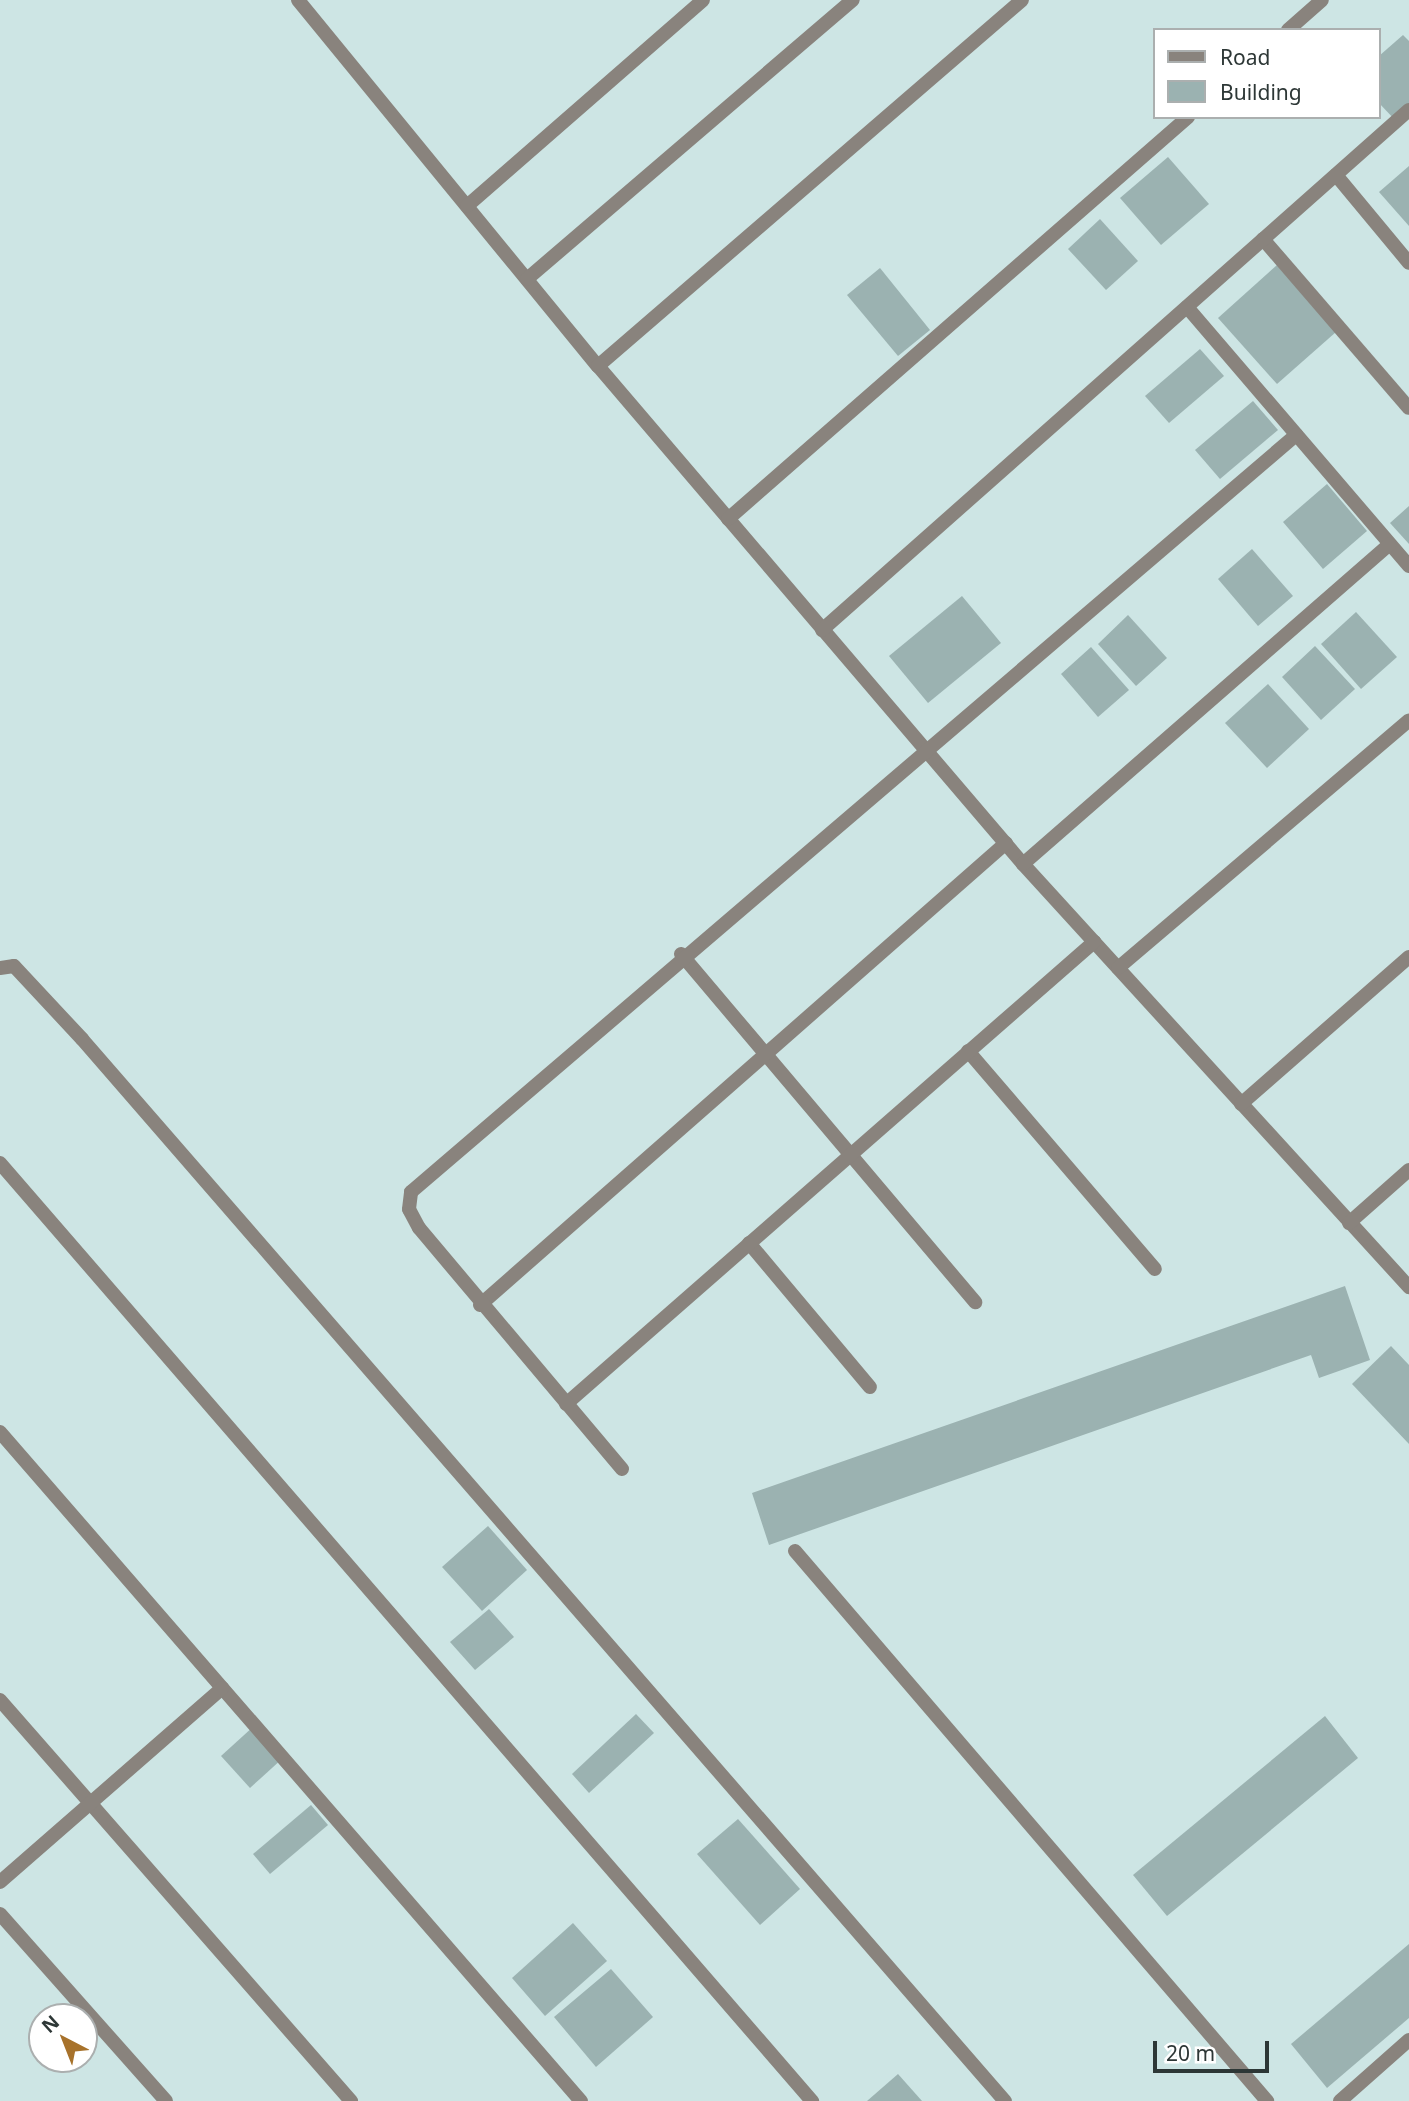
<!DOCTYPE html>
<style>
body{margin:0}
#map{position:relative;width:1409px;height:2101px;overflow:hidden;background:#cde5e4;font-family:"Noto Sans",sans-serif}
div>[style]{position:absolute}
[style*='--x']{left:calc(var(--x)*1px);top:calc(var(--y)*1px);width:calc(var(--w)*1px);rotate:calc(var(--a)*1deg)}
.building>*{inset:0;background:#9bb2b1}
.service>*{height:14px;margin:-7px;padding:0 7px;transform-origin:7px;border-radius:7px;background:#89837d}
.minor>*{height:14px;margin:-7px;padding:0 7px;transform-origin:7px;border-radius:7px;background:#89837d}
span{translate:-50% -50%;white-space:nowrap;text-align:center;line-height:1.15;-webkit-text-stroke:5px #fff;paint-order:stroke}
.legend{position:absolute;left:1153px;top:28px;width:228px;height:91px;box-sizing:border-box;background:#fff;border:2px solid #abafaf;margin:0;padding:9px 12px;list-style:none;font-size:21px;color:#2d3736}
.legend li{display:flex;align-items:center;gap:14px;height:35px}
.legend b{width:35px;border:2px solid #abafaf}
.north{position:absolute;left:28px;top:2003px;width:70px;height:70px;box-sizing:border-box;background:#fff;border:2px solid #abafaf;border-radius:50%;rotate:318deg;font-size:19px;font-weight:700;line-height:28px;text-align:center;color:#2d3736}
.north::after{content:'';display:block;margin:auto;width:24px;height:32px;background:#a7722b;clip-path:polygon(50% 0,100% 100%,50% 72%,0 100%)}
.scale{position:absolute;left:1153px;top:2041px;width:116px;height:32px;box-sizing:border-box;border:4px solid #2d3736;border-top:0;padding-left:9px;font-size:21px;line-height:24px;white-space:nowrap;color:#2d3736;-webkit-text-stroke:5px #fff;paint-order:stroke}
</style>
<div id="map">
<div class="building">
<i style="clip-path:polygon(1403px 35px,1409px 41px,1409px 108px,1395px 120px,1379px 103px,1379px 56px)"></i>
<i style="clip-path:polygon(1168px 157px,1209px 204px,1161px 245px,1120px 198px)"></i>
<i style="clip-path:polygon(1409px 166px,1409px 226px,1379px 192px)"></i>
<i style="clip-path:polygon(1100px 219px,1138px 261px,1106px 290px,1068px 249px)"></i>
<i style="clip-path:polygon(1277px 265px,1336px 332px,1277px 384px,1218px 318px)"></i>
<i style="clip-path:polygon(880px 268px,930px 330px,898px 356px,847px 295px)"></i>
<i style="clip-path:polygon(1200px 349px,1224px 376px,1169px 423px,1145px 396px)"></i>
<i style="clip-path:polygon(1253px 401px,1278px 430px,1220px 479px,1195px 450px)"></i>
<i style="clip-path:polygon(1327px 484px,1367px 531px,1323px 569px,1283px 522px)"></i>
<i style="clip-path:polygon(1409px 506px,1409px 544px,1390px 523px)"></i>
<i style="clip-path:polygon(1252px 549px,1293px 596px,1258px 626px,1218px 579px)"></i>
<i style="clip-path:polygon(962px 596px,1001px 643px,928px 703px,889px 656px)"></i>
<i style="clip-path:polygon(1356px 612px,1397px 657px,1361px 689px,1321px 644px)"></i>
<i style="clip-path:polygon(1128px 615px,1167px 658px,1136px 686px,1098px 644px)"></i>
<i style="clip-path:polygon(1315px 646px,1355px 689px,1321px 720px,1282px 677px)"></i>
<i style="clip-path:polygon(1091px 647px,1129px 690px,1098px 717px,1061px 674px)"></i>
<i style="clip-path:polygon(1268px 684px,1309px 729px,1267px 768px,1225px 723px)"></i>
<i style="clip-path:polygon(1345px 1286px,1370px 1360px,1319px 1378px,1311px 1355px,769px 1545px,752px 1493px)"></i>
<i style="clip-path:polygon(1391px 1346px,1409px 1365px,1409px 1444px,1352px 1384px)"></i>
<i style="clip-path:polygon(488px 1526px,527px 1570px,482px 1611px,442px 1567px)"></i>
<i style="clip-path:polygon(489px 1609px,514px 1637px,475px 1670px,450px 1642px)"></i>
<i style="clip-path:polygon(636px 1714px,654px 1733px,589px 1793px,572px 1774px)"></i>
<i style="clip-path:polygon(1325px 1716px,1358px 1758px,1167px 1916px,1133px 1875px)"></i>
<i style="clip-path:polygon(254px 1726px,283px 1758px,250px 1788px,221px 1756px)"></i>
<i style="clip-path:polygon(311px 1805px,328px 1825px,270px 1874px,253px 1854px)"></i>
<i style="clip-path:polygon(738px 1819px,800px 1889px,760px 1925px,697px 1854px)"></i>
<i style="clip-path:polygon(573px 1923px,607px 1961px,545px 2016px,512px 1978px)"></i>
<i style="clip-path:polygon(1409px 1944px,1409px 2018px,1327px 2088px,1291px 2044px)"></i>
<i style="clip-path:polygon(611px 1969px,653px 2017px,596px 2067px,554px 2017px)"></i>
<i style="clip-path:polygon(898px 2074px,922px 2101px,867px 2101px)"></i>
</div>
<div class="service">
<i style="--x:795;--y:1551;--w:725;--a:49.36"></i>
</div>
<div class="minor">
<i style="--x:298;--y:0;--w:473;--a:50.7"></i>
<i style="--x:598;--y:366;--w:655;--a:49.52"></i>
<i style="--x:1023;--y:864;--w:573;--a:47.62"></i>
<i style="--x:1288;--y:30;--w:45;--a:-41.4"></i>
<i style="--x:1336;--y:175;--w:114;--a:50.3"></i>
<i style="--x:467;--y:206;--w:313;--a:-41.1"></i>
<i style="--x:1263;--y:239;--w:223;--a:49.2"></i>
<i style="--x:527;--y:279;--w:429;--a:-40.6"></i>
<i style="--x:1187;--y:307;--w:341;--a:49.4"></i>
<i style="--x:598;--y:366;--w:560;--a:-40.8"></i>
<i style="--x:728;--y:519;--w:611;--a:-41.15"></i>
<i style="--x:822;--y:630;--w:784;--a:-41.54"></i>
<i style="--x:1023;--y:864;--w:486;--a:-41.1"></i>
<i style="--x:681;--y:954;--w:456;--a:49.8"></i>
<i style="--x:0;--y:968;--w:14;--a:-8"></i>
<i style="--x:14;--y:966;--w:100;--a:47"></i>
<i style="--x:82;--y:1039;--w:1407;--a:49.01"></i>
<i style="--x:1118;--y:968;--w:382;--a:-40.4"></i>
<i style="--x:968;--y:1051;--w:287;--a:49.4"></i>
<i style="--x:1241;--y:1104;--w:223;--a:-41.2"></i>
<i style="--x:0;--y:1163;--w:1241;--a:49.12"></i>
<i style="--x:1349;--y:1223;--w:80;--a:-41.5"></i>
<i style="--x:749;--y:1243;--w:188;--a:50"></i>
<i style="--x:480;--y:1305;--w:700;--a:-41.29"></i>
<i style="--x:566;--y:1404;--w:702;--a:-41.19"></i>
<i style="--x:0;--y:1432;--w:886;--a:49.03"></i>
<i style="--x:622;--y:1469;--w:315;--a:-130.1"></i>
<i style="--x:419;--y:1228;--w:21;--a:-118"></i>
<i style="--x:409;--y:1209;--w:17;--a:-83"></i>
<i style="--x:411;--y:1192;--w:1165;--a:-40.54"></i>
<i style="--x:0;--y:1700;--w:533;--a:48.8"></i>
<i style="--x:0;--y:1882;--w:295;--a:-41.1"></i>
<i style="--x:0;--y:1914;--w:250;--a:48.4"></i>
<i style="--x:1340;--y:2101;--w:92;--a:-41.5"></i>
</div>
<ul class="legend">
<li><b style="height:9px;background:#89837d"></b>Road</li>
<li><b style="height:19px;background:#9bb2b1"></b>Building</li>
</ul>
<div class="north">N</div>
<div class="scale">20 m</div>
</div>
